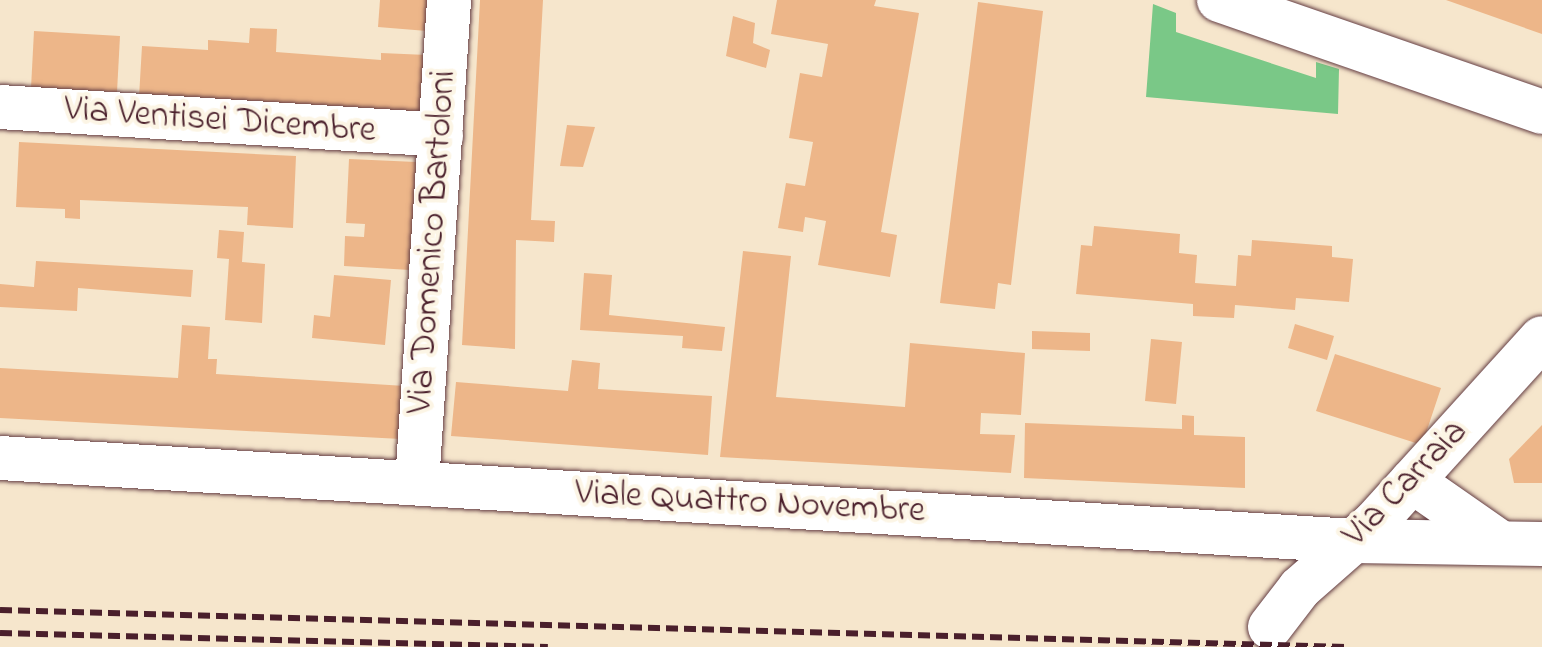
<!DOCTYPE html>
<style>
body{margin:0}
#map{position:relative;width:1542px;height:647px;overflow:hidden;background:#f6e6cc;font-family:"Indie Flower",sans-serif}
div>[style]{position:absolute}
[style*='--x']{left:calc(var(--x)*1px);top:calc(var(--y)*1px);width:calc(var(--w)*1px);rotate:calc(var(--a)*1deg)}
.green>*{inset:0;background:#7ac887}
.building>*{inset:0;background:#edb689}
.roads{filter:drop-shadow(0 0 2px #643d43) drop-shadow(0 0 2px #643d43)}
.minor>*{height:44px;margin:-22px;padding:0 22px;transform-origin:22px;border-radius:22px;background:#fff}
.rail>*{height:6px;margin-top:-3px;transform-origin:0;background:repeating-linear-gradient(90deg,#4a1f2b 0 12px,transparent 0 18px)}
span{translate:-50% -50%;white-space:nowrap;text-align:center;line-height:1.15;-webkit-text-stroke:8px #fcf5e5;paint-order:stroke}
.street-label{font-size:36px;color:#4a1f2b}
</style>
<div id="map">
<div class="green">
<i style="clip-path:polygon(1153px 4px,1176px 13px,1176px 32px,1316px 78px,1316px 62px,1339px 69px,1338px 114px,1146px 97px)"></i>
</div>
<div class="building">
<i style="clip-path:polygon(380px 0,429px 0,427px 31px,378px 27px)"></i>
<i style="clip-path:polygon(480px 0,543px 0,531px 220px,555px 221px,554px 242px,516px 240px,515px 349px,462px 345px)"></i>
<i style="clip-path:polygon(777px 0,876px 0,874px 6px,919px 13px,881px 232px,897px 235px,890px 277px,818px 265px,826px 221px,805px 217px,803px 232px,778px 228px,786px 183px,805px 186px,813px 142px,789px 138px,800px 73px,822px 77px,828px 44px,771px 34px)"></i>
<i style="clip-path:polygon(1446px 0,1542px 0,1542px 34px)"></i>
<i style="clip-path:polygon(978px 2px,1043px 11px,1011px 285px,998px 283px,995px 309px,940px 303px)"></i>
<i style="clip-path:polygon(733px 16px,755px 23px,753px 43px,770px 50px,766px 68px,726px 56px)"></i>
<i style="clip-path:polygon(250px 28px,277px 29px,276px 52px,381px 60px,381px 53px,427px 55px,424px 113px,139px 97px,142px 46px,208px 50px,208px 40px,249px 43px)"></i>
<i style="clip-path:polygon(34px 31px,120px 36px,117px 92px,31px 88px)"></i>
<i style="clip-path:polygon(567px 125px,595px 127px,583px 167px,560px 166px)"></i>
<i style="clip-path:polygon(19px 142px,296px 156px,293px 228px,247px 225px,248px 207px,80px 200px,80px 219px,65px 218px,65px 209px,16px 207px)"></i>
<i style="clip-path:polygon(349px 159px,416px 162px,410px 270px,344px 266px,345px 236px,364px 237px,365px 224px,346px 223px)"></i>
<i style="clip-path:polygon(1094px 226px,1180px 234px,1179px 253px,1197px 255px,1195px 283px,1236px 286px,1238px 255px,1251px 256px,1252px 240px,1332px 246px,1332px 257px,1353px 259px,1349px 302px,1296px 298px,1295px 310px,1235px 305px,1234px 318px,1193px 316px,1193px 304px,1076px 294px,1081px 245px,1092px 246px)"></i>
<i style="clip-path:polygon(219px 230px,244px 232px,242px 262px,265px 264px,262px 323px,225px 320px,229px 259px,217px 258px)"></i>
<i style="clip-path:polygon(743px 251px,791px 256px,776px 397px,905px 407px,910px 343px,1025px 353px,1021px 415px,981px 413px,980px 434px,1015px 435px,1011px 473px,720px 457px)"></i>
<i style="clip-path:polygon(36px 261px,193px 270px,191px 297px,78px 288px,77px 311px,0 307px,0 284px,34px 287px)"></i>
<i style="clip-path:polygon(584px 273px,612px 275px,609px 315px,725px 327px,722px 351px,682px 348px,683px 336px,580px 330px)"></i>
<i style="clip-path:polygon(334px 275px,391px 280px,385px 345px,312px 338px,314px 315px,330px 317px)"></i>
<i style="clip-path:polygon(1295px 324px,1334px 336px,1327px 360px,1288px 348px)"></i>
<i style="clip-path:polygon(182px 325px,210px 327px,208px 359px,217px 359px,216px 374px,405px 386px,401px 439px,0 418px,0 368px,178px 378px)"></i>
<i style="clip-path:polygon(1032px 331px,1090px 333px,1090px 351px,1032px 349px)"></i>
<i style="clip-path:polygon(1151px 339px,1182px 342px,1176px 404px,1145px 401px)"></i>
<i style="clip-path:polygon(1335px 354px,1441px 388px,1422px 445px,1316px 411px)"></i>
<i style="clip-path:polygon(572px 360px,600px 363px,598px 389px,712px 396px,708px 455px,451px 436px,456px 382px,568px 391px)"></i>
<i style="clip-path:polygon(1182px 415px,1194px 416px,1194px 435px,1245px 437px,1245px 488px,1024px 478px,1025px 423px,1182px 429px)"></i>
<i style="clip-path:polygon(1542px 425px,1542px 483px,1514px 483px,1509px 459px)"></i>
</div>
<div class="roads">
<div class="minor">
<i style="--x:1219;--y:0;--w:342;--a:19.1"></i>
<i style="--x:0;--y:107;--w:442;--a:3.6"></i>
<i style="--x:0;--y:458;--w:1357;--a:3.51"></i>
<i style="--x:1354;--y:541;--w:188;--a:0.9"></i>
<i style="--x:1412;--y:481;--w:108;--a:34.9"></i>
<i style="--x:417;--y:483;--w:484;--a:-86.2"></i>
<i style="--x:1270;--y:627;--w:49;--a:-52.4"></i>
<i style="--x:1300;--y:588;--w:100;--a:-41.3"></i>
<i style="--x:1375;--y:522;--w:248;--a:-47.8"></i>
</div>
</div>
<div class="rail">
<i style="--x:0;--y:610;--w:1347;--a:1.57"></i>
<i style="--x:0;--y:633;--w:548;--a:1.46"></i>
</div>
<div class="street-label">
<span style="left:220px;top:121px;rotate:4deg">Via Ventisei Dicembre</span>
<span style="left:433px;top:242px;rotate:-86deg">Via Domenico Bartoloni</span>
<span style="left:1406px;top:484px;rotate:-46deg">Via Carraia</span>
<span style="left:750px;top:503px;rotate:3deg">Viale Quattro Novembre</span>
</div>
</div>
